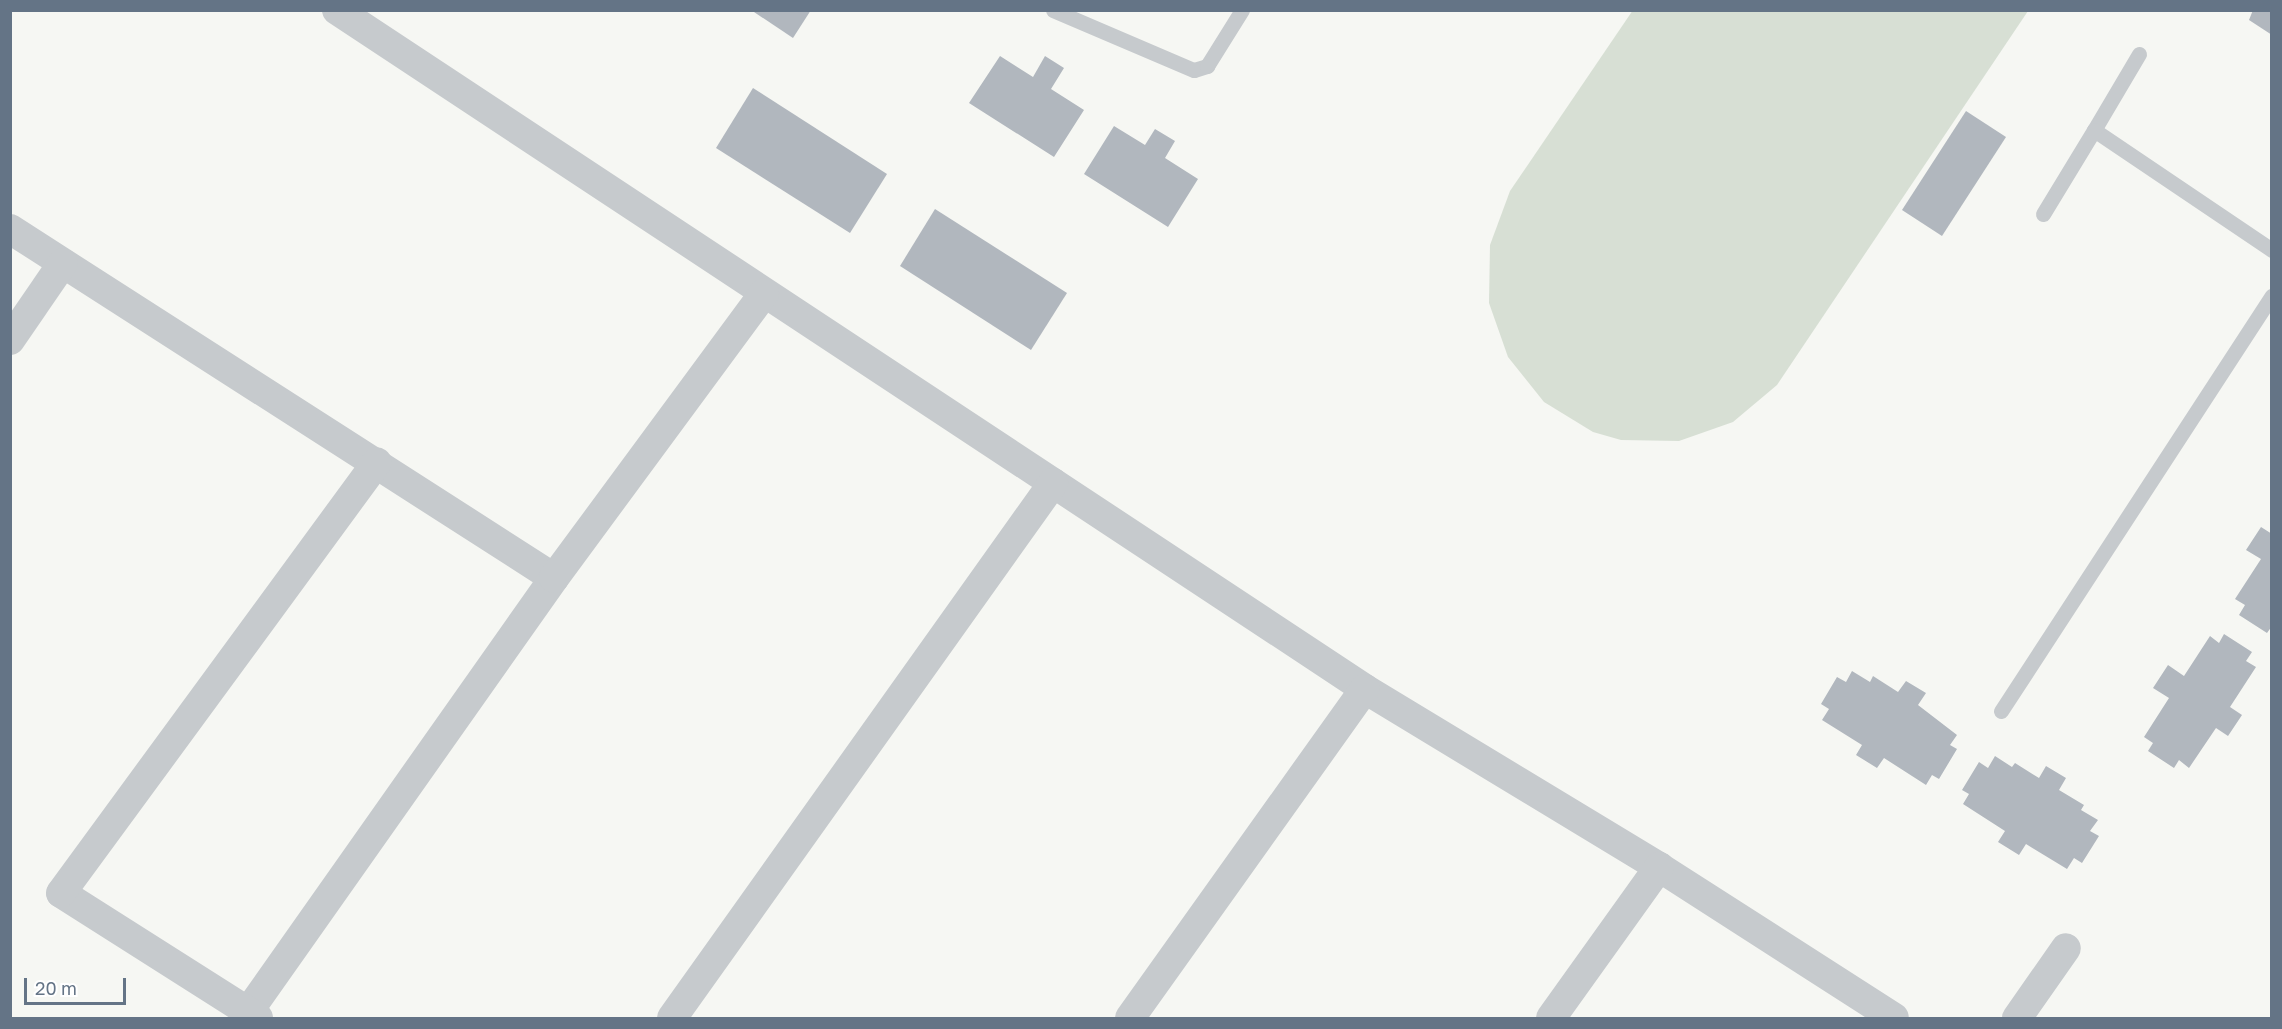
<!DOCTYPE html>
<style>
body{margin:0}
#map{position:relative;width:2282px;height:1029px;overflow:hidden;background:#f6f7f3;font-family:"Golos Text",sans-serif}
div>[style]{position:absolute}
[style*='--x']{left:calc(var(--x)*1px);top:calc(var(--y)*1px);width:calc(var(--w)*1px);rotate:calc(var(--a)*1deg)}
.green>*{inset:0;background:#d7dfd4}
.building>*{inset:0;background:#b1b7be}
.service>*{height:15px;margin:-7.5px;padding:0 7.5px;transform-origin:7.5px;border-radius:7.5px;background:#c6cacd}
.minor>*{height:30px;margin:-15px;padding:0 15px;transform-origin:15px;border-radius:15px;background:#c6cacd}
span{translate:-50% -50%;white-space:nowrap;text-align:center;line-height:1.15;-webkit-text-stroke:6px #fff;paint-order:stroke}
.frame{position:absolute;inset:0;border:12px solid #647486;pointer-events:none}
.scale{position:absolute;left:24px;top:978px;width:102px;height:27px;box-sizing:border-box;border:3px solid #647486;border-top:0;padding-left:8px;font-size:18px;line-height:21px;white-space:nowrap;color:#647486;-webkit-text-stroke:4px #fff;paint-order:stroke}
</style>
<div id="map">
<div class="green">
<i style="clip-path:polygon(1633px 10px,2028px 11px,1777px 385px,1733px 422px,1679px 441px,1621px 440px,1593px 432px,1544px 402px,1508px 357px,1489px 303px,1490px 245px,1510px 191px)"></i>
</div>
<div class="building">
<i style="clip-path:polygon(751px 10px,811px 10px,793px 38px)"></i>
<i style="clip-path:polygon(2253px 10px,2272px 10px,2272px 35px,2249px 20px)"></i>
<i style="clip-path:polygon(1000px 56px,1033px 77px,1045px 56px,1064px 68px,1051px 89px,1084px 110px,1054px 157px,969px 103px)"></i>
<i style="clip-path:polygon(753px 88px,887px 174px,850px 233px,716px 148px)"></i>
<i style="clip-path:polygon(1966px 111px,2006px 137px,1942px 236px,1902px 210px)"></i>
<i style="clip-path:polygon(1114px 126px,1145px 145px,1155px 129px,1175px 141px,1165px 158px,1198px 179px,1168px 227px,1084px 174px)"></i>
<i style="clip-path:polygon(935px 209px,1067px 293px,1031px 350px,900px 266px)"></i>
<i style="clip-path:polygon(2261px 527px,2272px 534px,2272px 626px,2267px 633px,2239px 615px,2245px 605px,2235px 599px,2261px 559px,2246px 550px)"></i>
<i style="clip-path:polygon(2224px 634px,2252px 652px,2246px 661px,2256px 667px,2230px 707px,2242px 715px,2228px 736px,2216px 728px,2189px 768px,2179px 760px,2174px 768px,2148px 751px,2153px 743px,2144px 737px,2169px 698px,2153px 688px,2168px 665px,2184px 676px,2210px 636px,2219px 643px)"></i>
<i style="clip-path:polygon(1852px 671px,1870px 682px,1873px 676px,1898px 692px,1906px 681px,1926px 693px,1918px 705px,1957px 735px,1950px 745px,1957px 749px,1939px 779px,1932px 775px,1926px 785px,1884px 758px,1877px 768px,1856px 755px,1862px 745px,1822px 720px,1829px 709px,1821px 704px,1837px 677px,1846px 682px)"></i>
<i style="clip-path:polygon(1995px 756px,2012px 767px,2015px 763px,2039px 778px,2046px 766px,2066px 778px,2059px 790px,2084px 805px,2081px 810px,2098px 820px,2090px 831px,2099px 836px,2082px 863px,2074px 858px,2067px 869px,2026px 844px,2019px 855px,1998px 842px,2005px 831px,1963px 804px,1969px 794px,1962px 790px,1979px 762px,1988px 768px)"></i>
</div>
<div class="service">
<i style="--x:1053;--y:10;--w:153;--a:23.1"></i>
<i style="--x:1194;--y:70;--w:14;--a:-17"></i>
<i style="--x:1207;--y:66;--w:66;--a:-58"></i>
<i style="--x:2139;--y:54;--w:88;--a:120.6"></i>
<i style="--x:2094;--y:130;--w:215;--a:34"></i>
<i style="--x:2043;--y:214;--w:98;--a:-58.7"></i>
<i style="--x:2001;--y:711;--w:496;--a:-56.9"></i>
</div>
<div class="minor">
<i style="--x:337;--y:10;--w:1232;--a:33.44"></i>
<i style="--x:1365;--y:689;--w:344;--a:31.2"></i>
<i style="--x:1659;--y:867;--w:279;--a:32.7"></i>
<i style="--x:10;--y:229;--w:646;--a:32.68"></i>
<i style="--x:10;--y:340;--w:93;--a:-55.5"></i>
<i style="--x:248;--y:1012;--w:531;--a:-54.81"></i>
<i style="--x:554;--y:578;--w:354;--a:-53.6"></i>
<i style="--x:258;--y:1018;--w:233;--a:-147.6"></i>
<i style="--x:61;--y:893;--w:534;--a:-53.75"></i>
<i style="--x:672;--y:1018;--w:657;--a:-54.54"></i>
<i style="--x:1130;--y:1018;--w:404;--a:-54.5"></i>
<i style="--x:1551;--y:1018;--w:186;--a:-54.4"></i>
<i style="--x:2017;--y:1018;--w:85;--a:-55"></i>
</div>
<div class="frame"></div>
<div class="scale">20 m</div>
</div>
